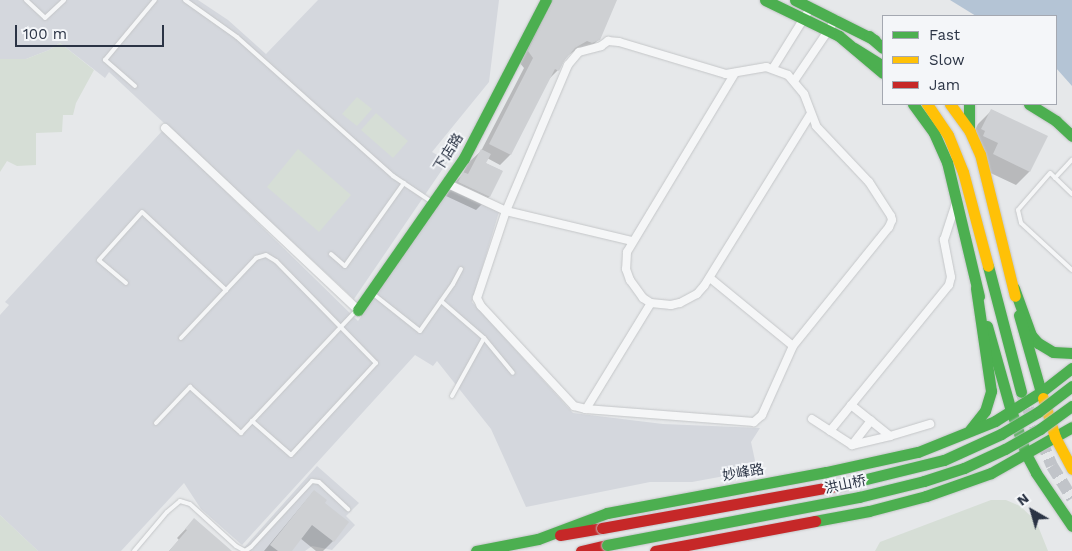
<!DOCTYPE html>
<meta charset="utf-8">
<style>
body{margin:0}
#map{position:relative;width:1072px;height:551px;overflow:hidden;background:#e6e8ea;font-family:"Work Sans","Noto Sans SC",sans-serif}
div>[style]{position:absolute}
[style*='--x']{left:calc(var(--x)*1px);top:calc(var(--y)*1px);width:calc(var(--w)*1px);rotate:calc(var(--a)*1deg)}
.built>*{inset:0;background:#d4d7dd}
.green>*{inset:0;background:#d6ded6}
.water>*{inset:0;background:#b4c4d5}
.shadow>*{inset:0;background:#0003}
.building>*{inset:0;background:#ced0d3}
.primary-tunnel>*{height:12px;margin-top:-6px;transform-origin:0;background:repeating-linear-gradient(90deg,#c1c4c9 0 12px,transparent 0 18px)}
.roads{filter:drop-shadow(0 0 1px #c4c6c8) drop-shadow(0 0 1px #c4c6c8)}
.lane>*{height:4px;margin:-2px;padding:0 2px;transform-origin:2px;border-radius:2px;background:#f5f6f7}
.street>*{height:8px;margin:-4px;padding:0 4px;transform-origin:4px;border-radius:4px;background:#f5f6f7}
.fast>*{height:11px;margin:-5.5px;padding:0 5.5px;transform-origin:5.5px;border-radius:5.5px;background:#4caf50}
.slow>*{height:11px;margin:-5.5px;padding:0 5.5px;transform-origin:5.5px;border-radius:5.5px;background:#ffc107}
.jam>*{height:11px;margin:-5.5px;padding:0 5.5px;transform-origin:5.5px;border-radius:5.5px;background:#c62828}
.bridges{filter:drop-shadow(0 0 1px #c2c5c8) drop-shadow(0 0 1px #c2c5c8)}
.fast-bridge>*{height:11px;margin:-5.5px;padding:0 5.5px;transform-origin:5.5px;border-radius:5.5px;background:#4caf50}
.jam-bridge>*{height:11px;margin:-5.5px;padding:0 5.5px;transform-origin:5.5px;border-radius:5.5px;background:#c62828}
span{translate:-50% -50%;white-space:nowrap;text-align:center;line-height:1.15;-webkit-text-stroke:4px #f4f6f9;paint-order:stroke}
.street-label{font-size:14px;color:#2b3445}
.legend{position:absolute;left:882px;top:15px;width:175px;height:90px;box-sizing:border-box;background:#f4f6f9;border:1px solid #a4a8b1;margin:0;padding:6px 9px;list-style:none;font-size:15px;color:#2b3445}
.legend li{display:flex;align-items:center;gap:10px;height:25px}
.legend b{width:25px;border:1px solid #a4a8b1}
.north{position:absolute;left:1007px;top:486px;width:50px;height:50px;-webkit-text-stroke:4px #f4f6f9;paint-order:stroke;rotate:322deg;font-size:14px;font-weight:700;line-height:20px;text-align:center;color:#2b3445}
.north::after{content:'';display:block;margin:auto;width:18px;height:22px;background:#2b3445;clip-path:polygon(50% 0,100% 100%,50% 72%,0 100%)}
.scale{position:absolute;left:15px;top:25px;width:149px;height:22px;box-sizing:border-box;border:2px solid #2b3445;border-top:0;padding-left:6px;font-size:15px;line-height:18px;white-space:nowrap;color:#2b3445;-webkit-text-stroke:4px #f4f6f9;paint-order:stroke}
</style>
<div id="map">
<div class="built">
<i style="clip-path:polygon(0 0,198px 0,228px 20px,266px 54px,318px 0,499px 0,489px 82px,432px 152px,448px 161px,354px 299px,109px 72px,105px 78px,60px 43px,49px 50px,26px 59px,0 59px)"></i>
<i style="clip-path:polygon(163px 130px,358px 321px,449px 189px,499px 212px,472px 302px,573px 413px,663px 424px,760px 428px,751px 442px,757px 470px,692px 482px,650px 482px,526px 507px,491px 429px,437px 361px,433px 366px,415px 355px,242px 545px,201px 509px,184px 483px,121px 551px,38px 551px,0 515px,0 315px,9px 305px,5px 302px)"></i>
<i style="clip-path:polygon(317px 466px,359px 503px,346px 516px,355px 525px,332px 550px,312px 546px,305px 551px,241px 551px)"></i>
</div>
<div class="green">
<i style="clip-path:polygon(60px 43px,94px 70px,76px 103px,73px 115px,63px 115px,62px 132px,36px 133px,36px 165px,17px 166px,7px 161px,0 172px,0 59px,26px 59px,49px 50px)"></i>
<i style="clip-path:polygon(357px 97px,372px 109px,357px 126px,342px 114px)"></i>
<i style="clip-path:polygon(376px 113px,408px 141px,393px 158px,361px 130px)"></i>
<i style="clip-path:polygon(298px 149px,351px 195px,319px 232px,267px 187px)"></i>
<i style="clip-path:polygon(991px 500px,1006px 500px,1020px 506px,1036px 521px,1048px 551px,875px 551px,880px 542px)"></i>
<i style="clip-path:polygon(0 515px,38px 551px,0 551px)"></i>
</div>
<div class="water">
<i style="clip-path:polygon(950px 0,1072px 0,1072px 86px,1056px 68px,1056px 16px,976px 16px)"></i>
</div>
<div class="shadow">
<i style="clip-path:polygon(547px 0,616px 0,599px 39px,588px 50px,576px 50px,567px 56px,558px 70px,548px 80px,510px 155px,500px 165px,487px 158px,485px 163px,502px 171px,489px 197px,476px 210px,446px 196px,451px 186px,462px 175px,468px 163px,481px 151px,524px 68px,519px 62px)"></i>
<i style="clip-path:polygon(992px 110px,1046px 137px,1029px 172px,1016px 185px,980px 168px,986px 156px,971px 149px,973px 144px,969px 142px,978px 124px)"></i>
<i style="clip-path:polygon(314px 491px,323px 504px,333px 541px,323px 551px,316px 551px,300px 538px,290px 551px,264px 551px)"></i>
<i style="clip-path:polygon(194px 520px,230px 551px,169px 551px,179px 540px,177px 538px)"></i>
</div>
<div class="building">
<i style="clip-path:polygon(553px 0,617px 0,600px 40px,592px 43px,587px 41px,575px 48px,564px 61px,559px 71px,555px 69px,511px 155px,489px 144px,533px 58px,528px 51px)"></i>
<i style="clip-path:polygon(991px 109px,1048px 136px,1030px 172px,993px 154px,998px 143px,983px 136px,985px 131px,981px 129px)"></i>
<i style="clip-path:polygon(481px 149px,491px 154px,486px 163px,503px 171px,490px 197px,458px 182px,463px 172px,468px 174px)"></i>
<i style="clip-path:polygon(314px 490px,327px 500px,325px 503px,349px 522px,334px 542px,312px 525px,292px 551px,278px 551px,270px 545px)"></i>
<i style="clip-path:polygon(194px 518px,232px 551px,169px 551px,187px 530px,185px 529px)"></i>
</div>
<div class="primary-tunnel">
<i style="--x:1021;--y:392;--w:80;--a:67.3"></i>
<i style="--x:1052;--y:466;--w:38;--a:58"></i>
</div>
<div class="roads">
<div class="lane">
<i style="--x:26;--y:0;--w:26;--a:43"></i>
<i style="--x:45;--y:18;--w:26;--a:-43"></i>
<i style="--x:185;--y:0;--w:64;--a:35.4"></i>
<i style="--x:237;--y:37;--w:209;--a:41.7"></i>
<i style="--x:393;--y:176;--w:47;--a:33.7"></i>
<i style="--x:135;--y:86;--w:40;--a:-139"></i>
<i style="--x:105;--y:60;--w:78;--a:-50.2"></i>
<i style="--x:1055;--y:178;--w:25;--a:-47"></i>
<i style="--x:1072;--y:194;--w:30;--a:-136"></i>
<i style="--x:1050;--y:173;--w:49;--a:130.9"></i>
<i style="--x:1018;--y:210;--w:13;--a:77"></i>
<i style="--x:1021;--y:223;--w:69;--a:42.7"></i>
<i style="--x:331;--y:254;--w:18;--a:41"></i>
<i style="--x:345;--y:266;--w:102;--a:-54.6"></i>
<i style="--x:126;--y:283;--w:35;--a:-140"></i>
<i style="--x:99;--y:260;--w:64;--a:-48.1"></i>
<i style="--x:142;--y:212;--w:115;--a:42.9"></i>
<i style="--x:372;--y:293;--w:61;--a:38.4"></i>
<i style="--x:420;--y:331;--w:57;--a:-54.9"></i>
<i style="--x:453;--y:284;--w:17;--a:-62"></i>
<i style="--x:441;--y:301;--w:57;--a:40.7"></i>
<i style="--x:484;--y:338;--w:45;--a:50.4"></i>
<i style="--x:181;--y:338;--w:110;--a:-46.8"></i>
<i style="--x:256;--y:258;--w:10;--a:-17"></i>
<i style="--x:266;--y:255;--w:12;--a:31"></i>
<i style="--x:276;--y:261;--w:143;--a:45.6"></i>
<i style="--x:376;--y:363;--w:125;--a:132.7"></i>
<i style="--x:291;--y:455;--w:52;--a:-138.9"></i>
<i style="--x:452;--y:396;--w:66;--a:-61.1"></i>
<i style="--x:156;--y:423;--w:50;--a:-46.6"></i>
<i style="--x:190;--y:387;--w:69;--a:42"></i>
<i style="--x:241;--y:433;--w:168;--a:-46.7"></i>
<i style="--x:134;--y:551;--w:51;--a:-49.8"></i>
<i style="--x:167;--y:512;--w:17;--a:-40"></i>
<i style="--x:180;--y:501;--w:10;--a:17"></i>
<i style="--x:190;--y:504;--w:62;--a:42.4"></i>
<i style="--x:236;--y:546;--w:10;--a:29"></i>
<i style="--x:245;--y:551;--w:7;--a:-34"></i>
<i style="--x:251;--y:547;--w:90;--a:-47.3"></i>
<i style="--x:312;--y:481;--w:7;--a:8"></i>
<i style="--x:319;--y:482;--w:40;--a:43"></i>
</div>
<div class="street">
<i style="--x:608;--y:41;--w:11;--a:5"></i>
<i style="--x:619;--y:42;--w:112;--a:16.7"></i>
<i style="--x:726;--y:74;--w:41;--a:-9.9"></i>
<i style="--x:766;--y:67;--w:23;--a:20"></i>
<i style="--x:788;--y:75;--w:25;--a:50"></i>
<i style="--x:804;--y:94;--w:34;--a:69"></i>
<i style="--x:816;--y:126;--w:77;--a:46.6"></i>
<i style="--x:869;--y:182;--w:40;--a:57.1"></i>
<i style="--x:891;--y:216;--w:4;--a:76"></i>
<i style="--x:892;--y:220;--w:8;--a:113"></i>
<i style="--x:889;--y:227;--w:153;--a:128.9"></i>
<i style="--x:793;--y:346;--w:76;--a:114.2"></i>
<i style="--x:762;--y:415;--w:11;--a:139"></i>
<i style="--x:754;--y:422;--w:169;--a:-175.6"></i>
<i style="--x:586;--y:409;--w:12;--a:-166"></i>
<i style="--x:574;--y:406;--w:137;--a:-132.9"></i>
<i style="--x:481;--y:306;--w:9;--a:-117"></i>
<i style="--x:477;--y:298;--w:92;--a:-71.6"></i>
<i style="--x:506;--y:211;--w:159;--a:-67"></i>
<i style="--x:568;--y:65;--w:17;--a:-50"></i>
<i style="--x:579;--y:52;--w:23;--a:-15"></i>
<i style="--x:601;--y:46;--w:9;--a:-36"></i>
<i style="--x:773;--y:68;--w:72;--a:-58.1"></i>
<i style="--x:735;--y:73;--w:209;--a:121.1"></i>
<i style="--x:627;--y:252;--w:17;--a:93"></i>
<i style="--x:626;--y:269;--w:12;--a:70"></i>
<i style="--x:630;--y:280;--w:22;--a:54"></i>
<i style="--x:643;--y:298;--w:9;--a:32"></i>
<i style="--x:651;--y:303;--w:20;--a:6"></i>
<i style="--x:671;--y:305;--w:9;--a:-13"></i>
<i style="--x:680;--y:303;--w:19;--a:-28"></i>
<i style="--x:697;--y:294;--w:11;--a:-49"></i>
<i style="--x:704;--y:286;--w:201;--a:-58.2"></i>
<i style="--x:794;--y:81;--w:75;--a:-55.9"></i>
<i style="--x:165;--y:128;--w:265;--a:43.3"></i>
<i style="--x:446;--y:183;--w:66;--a:25"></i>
<i style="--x:506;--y:211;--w:130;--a:13.4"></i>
<i style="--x:710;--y:278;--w:107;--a:39.3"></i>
<i style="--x:851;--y:405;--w:50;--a:38.5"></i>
<i style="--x:890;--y:436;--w:42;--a:-16.7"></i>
<i style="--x:586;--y:409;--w:124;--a:-58.5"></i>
<i style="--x:812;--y:419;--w:48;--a:33"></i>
<i style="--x:852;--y:445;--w:31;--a:-52"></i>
<i style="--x:830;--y:431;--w:188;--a:-50.8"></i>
<i style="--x:949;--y:285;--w:8;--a:-76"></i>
<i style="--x:951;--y:277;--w:38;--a:-101"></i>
<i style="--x:944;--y:240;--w:38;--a:-72"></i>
<i style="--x:852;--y:445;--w:39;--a:-13"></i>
</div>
<div class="fast">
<i style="--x:765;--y:0;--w:82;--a:25.9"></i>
<i style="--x:839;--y:36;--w:57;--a:40.1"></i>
<i style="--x:795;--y:0;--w:89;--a:26.6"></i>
<i style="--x:869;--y:36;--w:18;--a:41"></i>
<i style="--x:854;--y:48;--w:34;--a:32"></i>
<i style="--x:913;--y:104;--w:36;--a:54"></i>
<i style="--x:934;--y:133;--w:32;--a:66"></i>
<i style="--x:947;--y:162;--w:138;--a:76.6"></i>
<i style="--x:969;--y:104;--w:24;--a:90"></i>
<i style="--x:1029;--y:104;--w:32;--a:32"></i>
<i style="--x:1056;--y:121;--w:22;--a:43"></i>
<i style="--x:988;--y:266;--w:130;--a:75.3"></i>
<i style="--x:1014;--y:288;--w:50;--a:70.1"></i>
<i style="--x:1031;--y:335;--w:11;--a:49"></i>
<i style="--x:1038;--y:343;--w:17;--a:31"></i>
<i style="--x:1053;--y:352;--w:19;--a:3"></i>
<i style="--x:358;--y:310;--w:185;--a:-55.1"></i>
<i style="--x:464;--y:158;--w:178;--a:-62.6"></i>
<i style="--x:1019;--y:315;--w:80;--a:74.1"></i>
<i style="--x:987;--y:326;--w:88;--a:74.2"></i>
<i style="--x:1013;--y:416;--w:40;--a:71.1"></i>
<i style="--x:1026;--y:454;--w:21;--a:62"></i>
<i style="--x:1036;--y:473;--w:64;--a:55.8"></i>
<i style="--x:970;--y:430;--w:24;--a:-52"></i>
<i style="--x:985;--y:411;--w:21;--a:-73"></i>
<i style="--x:991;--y:391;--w:104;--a:-98.3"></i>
<i style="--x:815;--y:521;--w:55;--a:-10.5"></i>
<i style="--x:869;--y:511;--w:59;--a:-14.7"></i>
<i style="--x:926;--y:496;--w:69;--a:-19.5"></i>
<i style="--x:991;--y:473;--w:93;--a:-29.6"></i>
<i style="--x:476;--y:551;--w:63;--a:-11"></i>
<i style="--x:538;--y:539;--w:74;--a:-20.6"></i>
<i style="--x:607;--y:513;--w:223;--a:-10.6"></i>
<i style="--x:826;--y:472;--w:94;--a:-12.3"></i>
<i style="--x:918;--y:452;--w:83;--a:-21.9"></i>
<i style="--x:995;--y:421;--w:54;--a:-32.2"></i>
<i style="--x:1041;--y:392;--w:39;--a:-38"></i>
</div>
<div class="slow">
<i style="--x:927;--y:104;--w:37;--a:56"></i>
<i style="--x:948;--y:135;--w:40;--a:68"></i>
<i style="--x:963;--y:172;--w:97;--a:75.1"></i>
<i style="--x:950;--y:104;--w:34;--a:54"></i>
<i style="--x:970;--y:132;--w:24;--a:66"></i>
<i style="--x:980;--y:154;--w:146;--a:76.2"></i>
<i style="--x:1043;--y:398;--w:41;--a:72.9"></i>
<i style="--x:1055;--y:437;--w:36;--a:62"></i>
</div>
<div class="jam">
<i style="--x:560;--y:535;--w:43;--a:-9.5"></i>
<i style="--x:581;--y:551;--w:27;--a:-13"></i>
<i style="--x:655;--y:551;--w:163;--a:-10.6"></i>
</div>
</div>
<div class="bridges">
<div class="fast-bridge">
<i style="--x:846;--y:484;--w:101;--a:-13.8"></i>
<i style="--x:944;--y:460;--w:63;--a:-24.5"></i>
<i style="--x:1001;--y:434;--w:43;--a:-30.7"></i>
<i style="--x:1038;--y:412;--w:43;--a:-37.4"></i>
<i style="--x:607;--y:545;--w:257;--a:-10.8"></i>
<i style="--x:859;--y:497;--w:67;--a:-13.8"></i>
<i style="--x:924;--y:481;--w:42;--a:-18"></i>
<i style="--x:964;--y:468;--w:45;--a:-24.9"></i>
<i style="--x:1005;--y:449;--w:40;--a:-29.7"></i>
<i style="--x:1040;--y:429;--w:39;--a:-36"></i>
</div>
<div class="jam-bridge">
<i style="--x:602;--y:528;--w:248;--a:-10.2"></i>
</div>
</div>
<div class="street-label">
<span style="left:448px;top:152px;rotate:-58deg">下店路</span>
<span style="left:743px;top:472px;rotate:-10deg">妙峰路</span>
<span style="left:845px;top:484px;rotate:-12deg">洪山桥</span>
</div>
<ul class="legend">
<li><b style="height:6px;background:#4caf50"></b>Fast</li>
<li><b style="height:6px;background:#ffc107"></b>Slow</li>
<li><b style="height:6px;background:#c62828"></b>Jam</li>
</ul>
<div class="north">N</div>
<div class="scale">100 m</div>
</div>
